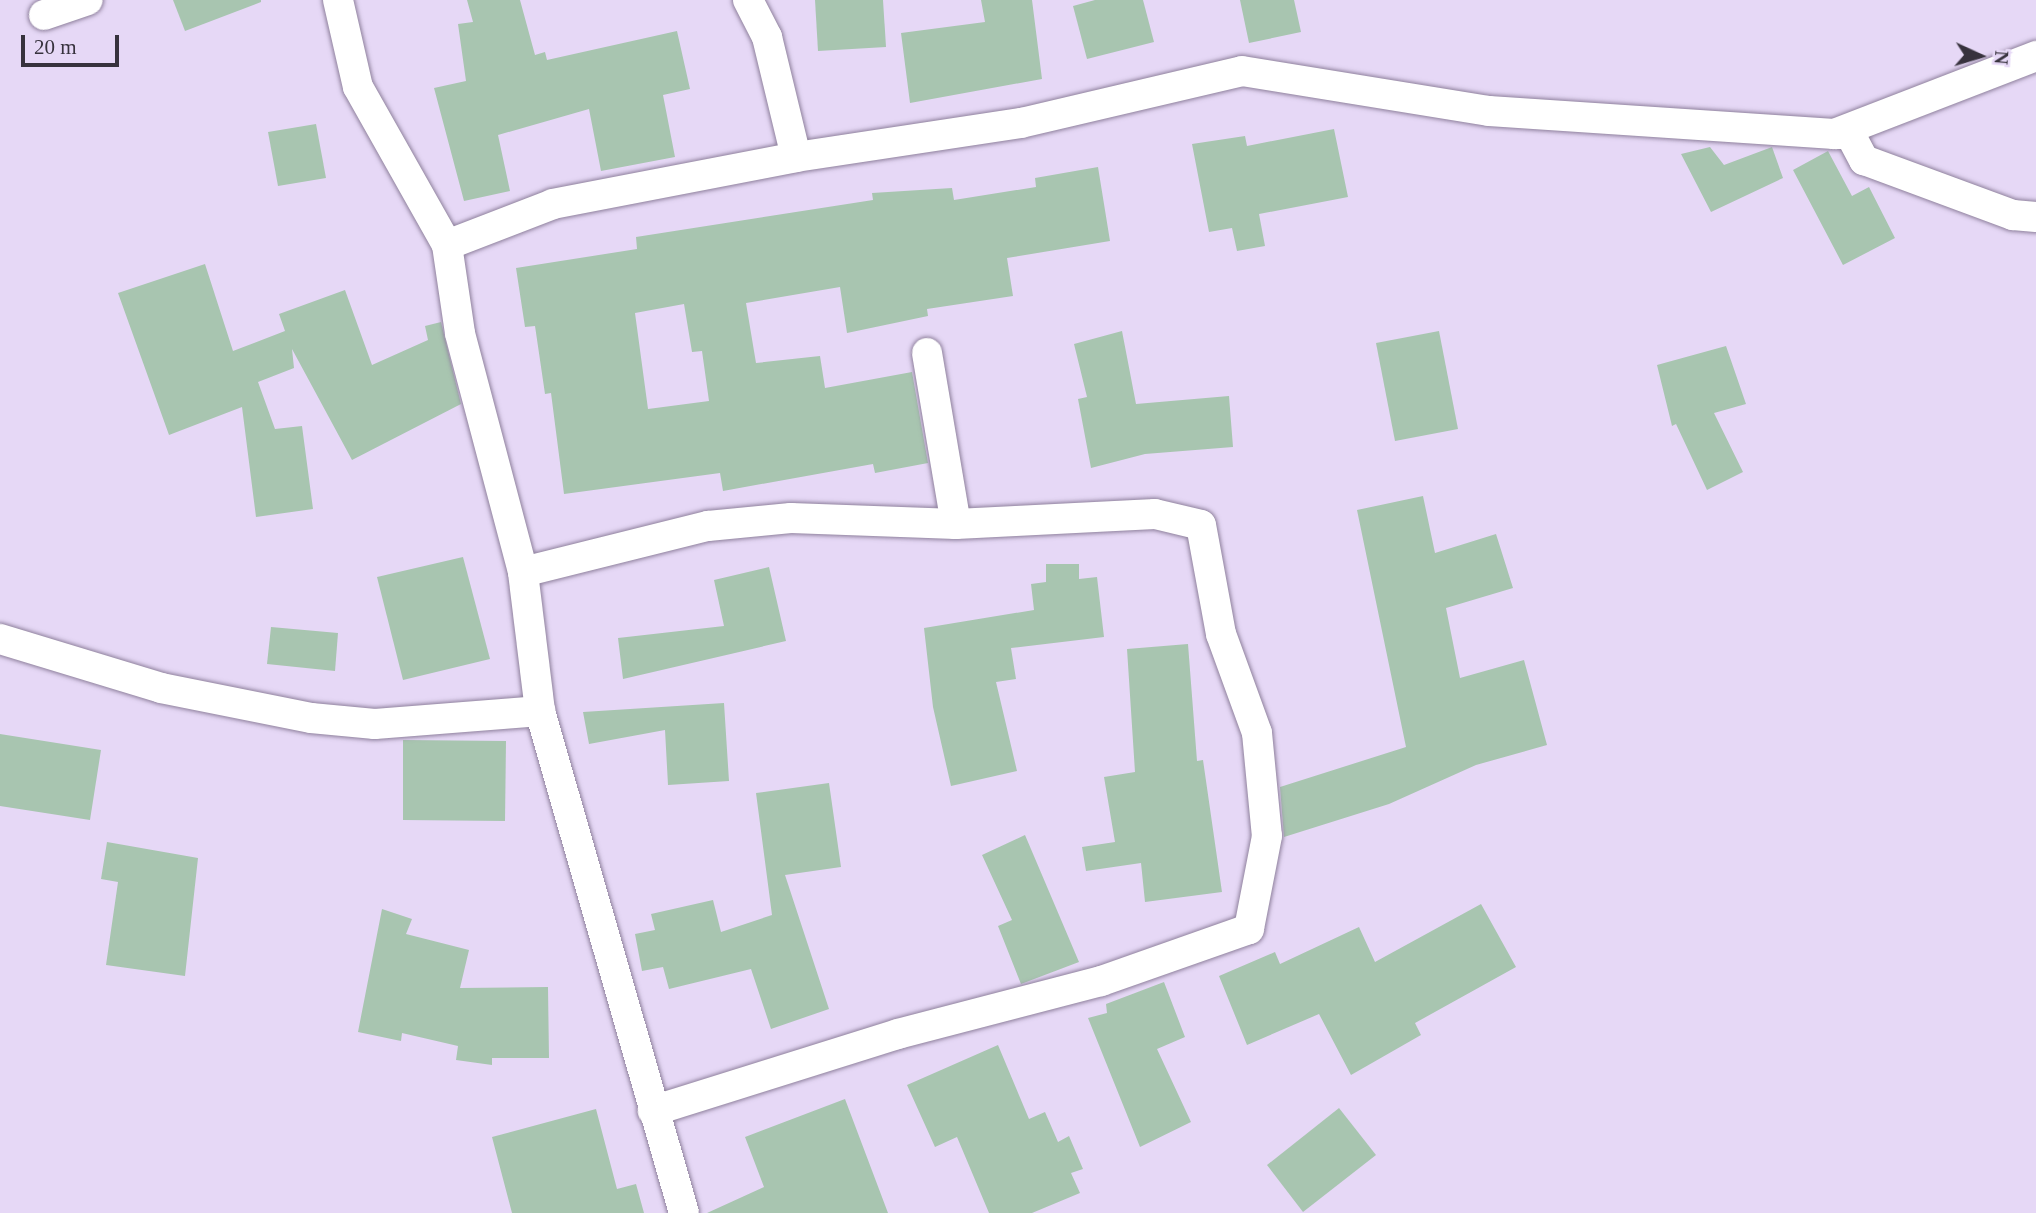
<!DOCTYPE html>
<style>
body{margin:0}
#map{position:relative;width:2036px;height:1213px;overflow:hidden;background:#e6d8f6;font-family:"Times New Roman",serif}
div>[style]{position:absolute}
[style*='--x']{left:calc(var(--x)*1px);top:calc(var(--y)*1px);width:calc(var(--w)*1px);rotate:calc(var(--a)*1deg)}
.building>*{inset:0;background:#a8c5b0}
.roads{filter:drop-shadow(0 0 2px #8f819d) drop-shadow(0 0 2px #8f819d)}
.minor>*{height:30px;margin:-15px;padding:0 15px;transform-origin:15px;border-radius:15px;background:#fff}
span{translate:-50% -50%;white-space:nowrap;text-align:center;line-height:1.15;-webkit-text-stroke:5px #e6d8f6;paint-order:stroke}
.north{position:absolute;left:1945px;top:21px;width:70px;height:70px;-webkit-text-stroke:5px #e6d8f6;paint-order:stroke;rotate:94deg;font-size:19px;font-weight:700;line-height:28px;text-align:center;color:#37323d}
.north::after{content:'';display:block;margin:auto;width:24px;height:32px;background:#37323d;clip-path:polygon(50% 0,100% 100%,50% 72%,0 100%)}
.scale{position:absolute;left:21px;top:35px;width:98px;height:32px;box-sizing:border-box;border:4px solid #37323d;border-top:0;padding-left:9px;font-size:21px;line-height:24px;white-space:nowrap;color:#37323d;-webkit-text-stroke:5px #e6d8f6;paint-order:stroke}
</style>
<div id="map">
<div class="building">
<i style="clip-path:polygon(173px 0,261px 0,261px 2px,185px 31px)"></i>
<i style="clip-path:polygon(467px 0,520px 0,535px 55px,545px 52px,547px 60px,677px 31px,690px 89px,663px 95px,675px 157px,601px 171px,589px 109px,498px 135px,510px 191px,464px 201px,434px 88px,466px 81px,458px 24px,473px 22px)"></i>
<i style="clip-path:polygon(815px 0,883px 0,886px 47px,818px 51px)"></i>
<i style="clip-path:polygon(981px 0,1032px 0,1042px 79px,910px 103px,901px 33px,985px 22px)"></i>
<i style="clip-path:polygon(1095px 0,1143px 0,1154px 42px,1087px 59px,1073px 6px)"></i>
<i style="clip-path:polygon(1240px 0,1294px 0,1301px 32px,1249px 43px)"></i>
<i style="clip-path:polygon(316px 124px,326px 178px,278px 186px,268px 132px)"></i>
<i style="clip-path:polygon(1334px 129px,1348px 197px,1259px 214px,1265px 246px,1237px 251px,1232px 228px,1209px 232px,1192px 144px,1245px 136px,1247px 146px)"></i>
<i style="clip-path:polygon(1710px 147px,1724px 165px,1772px 147px,1783px 178px,1711px 212px,1681px 154px)"></i>
<i style="clip-path:polygon(1828px 151px,1852px 196px,1869px 187px,1895px 238px,1843px 265px,1793px 170px)"></i>
<i style="clip-path:polygon(evenodd,1098px 167px,1110px 241px,1007px 258px,1013px 296px,927px 309px,928px 316px,847px 333px,840px 287px,746px 303px,756px 363px,820px 356px,825px 388px,912px 372px,928px 463px,875px 473px,873px 464px,723px 491px,720px 473px,564px 494px,551px 393px,545px 394px,535px 326px,525px 327px,516px 268px,637px 249px,636px 237px,873px 200px,872px 193px,952px 188px,954px 200px,1036px 187px,1035px 178px,1098px 167px,684px 304px,692px 352px,702px 351px,709px 401px,648px 409px,635px 313px,684px 304px)"></i>
<i style="clip-path:polygon(205px 264px,233px 351px,285px 331px,279px 314px,345px 290px,372px 365px,428px 340px,425px 326px,441px 322px,461px 404px,352px 460px,292px 349px,294px 368px,258px 382px,275px 429px,302px 426px,313px 509px,256px 517px,242px 407px,169px 435px,118px 293px)"></i>
<i style="clip-path:polygon(1122px 331px,1136px 404px,1229px 396px,1233px 447px,1145px 454px,1091px 468px,1078px 399px,1087px 397px,1074px 344px)"></i>
<i style="clip-path:polygon(1439px 331px,1458px 429px,1395px 441px,1376px 343px)"></i>
<i style="clip-path:polygon(1726px 346px,1746px 404px,1714px 413px,1743px 472px,1707px 490px,1676px 424px,1672px 426px,1657px 365px)"></i>
<i style="clip-path:polygon(1423px 496px,1435px 553px,1496px 534px,1513px 588px,1446px 608px,1460px 678px,1524px 660px,1547px 745px,1476px 765px,1389px 804px,1284px 837px,1280px 787px,1406px 747px,1357px 510px)"></i>
<i style="clip-path:polygon(463px 557px,490px 659px,403px 680px,377px 577px)"></i>
<i style="clip-path:polygon(1046px 564px,1079px 564px,1079px 579px,1097px 577px,1104px 637px,1011px 648px,1016px 679px,996px 682px,1017px 771px,951px 786px,933px 707px,924px 628px,1034px 610px,1031px 584px,1046px 582px)"></i>
<i style="clip-path:polygon(769px 567px,786px 641px,623px 679px,618px 638px,724px 626px,714px 580px)"></i>
<i style="clip-path:polygon(271px 627px,338px 633px,335px 671px,267px 664px)"></i>
<i style="clip-path:polygon(1188px 644px,1197px 761px,1203px 760px,1222px 892px,1145px 902px,1141px 863px,1086px 871px,1082px 847px,1115px 842px,1104px 777px,1135px 772px,1127px 649px)"></i>
<i style="clip-path:polygon(724px 703px,729px 781px,668px 785px,665px 730px,589px 744px,583px 712px)"></i>
<i style="clip-path:polygon(0 734px,101px 750px,90px 820px,0 806px)"></i>
<i style="clip-path:polygon(403px 740px,506px 741px,505px 821px,403px 820px)"></i>
<i style="clip-path:polygon(829px 783px,841px 867px,785px 875px,829px 1009px,771px 1029px,751px 969px,669px 989px,663px 967px,642px 971px,635px 934px,655px 930px,651px 914px,713px 900px,721px 932px,772px 915px,756px 793px)"></i>
<i style="clip-path:polygon(1025px 835px,1079px 962px,1021px 984px,998px 926px,1012px 920px,982px 855px)"></i>
<i style="clip-path:polygon(107px 842px,198px 858px,185px 976px,106px 965px,118px 882px,101px 879px)"></i>
<i style="clip-path:polygon(1481px 904px,1516px 967px,1415px 1023px,1421px 1035px,1351px 1075px,1319px 1014px,1247px 1045px,1219px 976px,1275px 952px,1280px 964px,1359px 927px,1375px 962px)"></i>
<i style="clip-path:polygon(382px 909px,412px 919px,406px 934px,469px 950px,460px 988px,548px 987px,549px 1058px,492px 1058px,492px 1065px,456px 1060px,458px 1046px,402px 1033px,401px 1041px,358px 1032px)"></i>
<i style="clip-path:polygon(1164px 982px,1185px 1037px,1157px 1049px,1191px 1122px,1140px 1147px,1088px 1018px,1107px 1013px,1106px 1004px)"></i>
<i style="clip-path:polygon(998px 1045px,1029px 1119px,1045px 1112px,1058px 1142px,1069px 1136px,1083px 1169px,1071px 1173px,1080px 1193px,1032px 1213px,989px 1213px,957px 1137px,935px 1147px,907px 1085px)"></i>
<i style="clip-path:polygon(845px 1099px,888px 1213px,707px 1213px,764px 1187px,745px 1137px)"></i>
<i style="clip-path:polygon(1339px 1108px,1376px 1155px,1303px 1212px,1267px 1165px)"></i>
<i style="clip-path:polygon(596px 1109px,617px 1189px,636px 1184px,644px 1213px,512px 1213px,492px 1137px)"></i>
</div>
<div class="roads">
<div class="minor">
<i style="--x:338;--y:0;--w:89;--a:77.1"></i>
<i style="--x:358;--y:87;--w:181;--a:60.6"></i>
<i style="--x:748;--y:0;--w:42;--a:62.8"></i>
<i style="--x:767;--y:37;--w:123;--a:76.4"></i>
<i style="--x:44;--y:15;--w:46;--a:-18.8"></i>
<i style="--x:1834;--y:134;--w:16;--a:0"></i>
<i style="--x:1850;--y:134;--w:30;--a:62"></i>
<i style="--x:1864;--y:160;--w:159;--a:20.3"></i>
<i style="--x:2013;--y:215;--w:23;--a:5"></i>
<i style="--x:927;--y:353;--w:173;--a:80.4"></i>
<i style="--x:523;--y:572;--w:191;--a:-14"></i>
<i style="--x:708;--y:526;--w:83;--a:-5.5"></i>
<i style="--x:791;--y:518;--w:165;--a:2.1"></i>
<i style="--x:956;--y:524;--w:199;--a:-2.9"></i>
<i style="--x:1155;--y:514;--w:47;--a:13.4"></i>
<i style="--x:1201;--y:525;--w:111;--a:79.6"></i>
<i style="--x:1221;--y:634;--w:105;--a:70"></i>
<i style="--x:1257;--y:733;--w:103;--a:84.5"></i>
<i style="--x:1267;--y:836;--w:95;--a:101"></i>
<i style="--x:1249;--y:929;--w:157;--a:160.6"></i>
<i style="--x:1101;--y:981;--w:210;--a:165.4"></i>
<i style="--x:898;--y:1034;--w:257;--a:162.6"></i>
<i style="--x:0;--y:639;--w:168;--a:16.9"></i>
<i style="--x:161;--y:688;--w:153;--a:11.3"></i>
<i style="--x:311;--y:718;--w:64;--a:5.4"></i>
<i style="--x:375;--y:724;--w:166;--a:-4.5"></i>
<i style="--x:684;--y:1213;--w:522;--a:-106.01"></i>
<i style="--x:540;--y:711;--w:140;--a:-97"></i>
<i style="--x:523;--y:572;--w:247;--a:-104.8"></i>
<i style="--x:460;--y:333;--w:89;--a:-98.4"></i>
<i style="--x:447;--y:245;--w:114;--a:-21.1"></i>
<i style="--x:553;--y:204;--w:248;--a:-10.9"></i>
<i style="--x:796;--y:157;--w:228;--a:-8.6"></i>
<i style="--x:1021;--y:123;--w:227;--a:-13.2"></i>
<i style="--x:1242;--y:71;--w:250;--a:9.2"></i>
<i style="--x:1489;--y:111;--w:346;--a:3.8"></i>
<i style="--x:1834;--y:134;--w:217;--a:-21.1"></i>
</div>
</div>
<div class="north">N</div>
<div class="scale">20 m</div>
</div>
